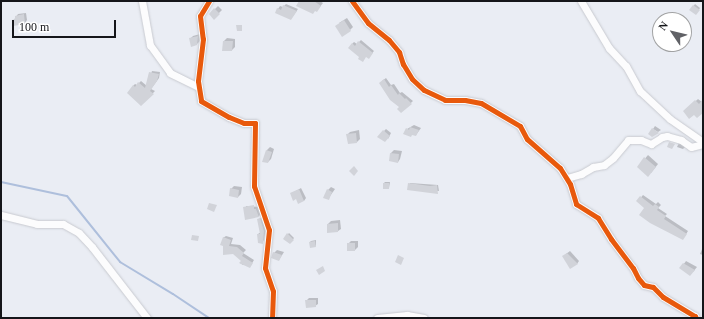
<!DOCTYPE html>
<style>
body{margin:0}
#map{position:relative;width:704px;height:319px;overflow:hidden;background:#eaedf4;font-family:"Times New Roman",serif}
div>[style]{position:absolute}
[style*='--x']{left:calc(var(--x)*1px);top:calc(var(--y)*1px);width:calc(var(--w)*1px);rotate:calc(var(--a)*1deg)}
.shadow>*{inset:0;background:#0003}
.stream>*{height:2px;margin:-1px;padding:0 1px;transform-origin:1px;border-radius:1px;background:#aebfdc}
.building>*{inset:0;background:#d1d3d9}
.roads{filter:drop-shadow(0 0 1px #c8cad0) drop-shadow(0 0 1px #c8cad0)}
.street>*{height:7px;margin:-3.5px;padding:0 3.5px;transform-origin:3.5px;border-radius:3.5px;background:#fcfcfd}
.cycleway>*{height:5px;margin:-2.5px;padding:0 2.5px;transform-origin:2.5px;border-radius:2.5px;background:#e8590c}
span{translate:-50% -50%;white-space:nowrap;text-align:center;line-height:1.15;-webkit-text-stroke:3px #fff;paint-order:stroke}
.frame{position:absolute;inset:0;border:2px solid #15161a;pointer-events:none}
.north{position:absolute;left:652px;top:12px;width:40px;height:40px;box-sizing:border-box;background:#fff;border:1px solid #a1a2a3;border-radius:50%;rotate:305deg;font-size:11px;font-weight:700;line-height:16px;text-align:center;color:#15161a}
.north::after{content:'';display:block;margin:auto;width:14px;height:18px;background:#606166;clip-path:polygon(50% 0,100% 100%,50% 72%,0 100%)}
.scale{position:absolute;left:12px;top:20px;width:104px;height:18px;box-sizing:border-box;border:2px solid #15161a;border-top:0;padding-left:5px;font-size:12px;line-height:14px;white-space:nowrap;color:#15161a;-webkit-text-stroke:3px #fff;paint-order:stroke}
</style>
<div id="map">
<div class="shadow">
<i style="clip-path:polygon(300px 1px,320px 1px,323px 3px,319px 8px)"></i>
<i style="clip-path:polygon(286px 4px,298px 9px,293px 16px,278px 9px,280px 6px,283px 7px)"></i>
<i style="clip-path:polygon(695px 4px,700px 8px,696px 14px,691px 10px)"></i>
<i style="clip-path:polygon(218px 6px,222px 10px,214px 18px,210px 14px)"></i>
<i style="clip-path:polygon(26px 13px,27px 20px,25px 23px,13px 21px,18px 14px)"></i>
<i style="clip-path:polygon(347px 18px,353px 27px,350px 30px,339px 23px)"></i>
<i style="clip-path:polygon(200px 34px,200px 41px,197px 44px,190px 39px,193px 36px)"></i>
<i style="clip-path:polygon(227px 38px,235px 39px,235px 47px,232px 50px,224px 41px)"></i>
<i style="clip-path:polygon(361px 40px,374px 51px,369px 57px,361px 56px,352px 44px,354px 42px,357px 44px)"></i>
<i style="clip-path:polygon(152px 71px,160px 72px,159px 78px,151px 89px,155px 91px,141px 105px,133px 86px,135px 84px,137px 85px,141px 81px,147px 86px)"></i>
<i style="clip-path:polygon(386px 78px,391px 85px,394px 84px,400px 93px,402px 92px,413px 101px,401px 112px,401px 107px,382px 81px)"></i>
<i style="clip-path:polygon(698px 99px,702px 102px,703px 101px,703px 110px,685px 111px)"></i>
<i style="clip-path:polygon(414px 125px,421px 128px,416px 135px,407px 129px)"></i>
<i style="clip-path:polygon(655px 126px,661px 130px,658px 132px,653px 129px)"></i>
<i style="clip-path:polygon(386px 129px,391px 133px,388px 139px,384px 131px)"></i>
<i style="clip-path:polygon(359px 130px,360px 139px,357px 142px,347px 135px,350px 132px)"></i>
<i style="clip-path:polygon(679px 143px,685px 147px,683px 149px,677px 147px)"></i>
<i style="clip-path:polygon(270px 147px,274px 149px,271px 159px,268px 162px,267px 150px)"></i>
<i style="clip-path:polygon(394px 150px,402px 151px,400px 159px,398px 162px,390px 160px,391px 153px)"></i>
<i style="clip-path:polygon(648px 155px,658px 164px,651px 173px,638px 167px)"></i>
<i style="clip-path:polygon(385px 182px,390px 182px,389px 188px,384px 183px)"></i>
<i style="clip-path:polygon(410px 183px,438px 185px,439px 191px,408px 189px)"></i>
<i style="clip-path:polygon(234px 186px,242px 187px,241px 194px,238px 197px,231px 189px)"></i>
<i style="clip-path:polygon(331px 187px,335px 189px,328px 199px,328px 190px)"></i>
<i style="clip-path:polygon(301px 188px,306px 198px,304px 201px,291px 194px)"></i>
<i style="clip-path:polygon(643px 195px,656px 204px,658px 202px,661px 205px,658px 208px,667px 214px,665px 216px,688px 231px,685px 236px,638px 201px)"></i>
<i style="clip-path:polygon(246px 206px,259px 207px,261px 214px,259px 216px,246px 218px)"></i>
<i style="clip-path:polygon(262px 217px,266px 228px,264px 240px,262px 243px,258px 234px,261px 232px,258px 220px)"></i>
<i style="clip-path:polygon(340px 220px,341px 229px,338px 231px,328px 224px,331px 221px)"></i>
<i style="clip-path:polygon(289px 233px,294px 238px,290px 243px,284px 239px)"></i>
<i style="clip-path:polygon(226px 236px,233px 238px,231px 244px,240px 245px,246px 250px,243px 253px,254px 260px,251px 265px,243px 265px,240px 263px,242px 260px,234px 253px,223px 238px)"></i>
<i style="clip-path:polygon(316px 240px,316px 246px,310px 242px,311px 241px)"></i>
<i style="clip-path:polygon(351px 241px,358px 241px,358px 247px,355px 250px,348px 244px)"></i>
<i style="clip-path:polygon(703px 247px,703px 255px,700px 254px)"></i>
<i style="clip-path:polygon(277px 250px,284px 252px,279px 260px,274px 253px)"></i>
<i style="clip-path:polygon(570px 251px,579px 261px,577px 264px,566px 254px)"></i>
<i style="clip-path:polygon(686px 261px,697px 267px,693px 272px,681px 268px)"></i>
<i style="clip-path:polygon(309px 298px,318px 298px,318px 304px,315px 306px,306px 301px)"></i>
</div>
<div class="stream">
<i style="--x:1;--y:182;--w:67;--a:12"></i>
<i style="--x:67;--y:196;--w:85;--a:51.2"></i>
<i style="--x:120;--y:262;--w:62;--a:31.1"></i>
<i style="--x:173;--y:294;--w:43;--a:33.7"></i>
</div>
<div class="building">
<i style="clip-path:polygon(299px 1px,314px 1px,321px 6px,317px 12px,315px 11px,313px 14px,296px 6px)"></i>
<i style="clip-path:polygon(283px 5px,297px 11px,291px 20px,275px 13px,277px 8px,281px 10px)"></i>
<i style="clip-path:polygon(693px 5px,700px 10px,696px 15px,689px 10px)"></i>
<i style="clip-path:polygon(214px 8px,220px 14px,214px 20px,209px 14px)"></i>
<i style="clip-path:polygon(24px 14px,25px 24px,13px 26px,12px 20px,15px 19px,15px 16px)"></i>
<i style="clip-path:polygon(344px 20px,351px 31px,342px 37px,335px 26px)"></i>
<i style="clip-path:polygon(236px 25px,242px 25px,242px 31px,237px 31px)"></i>
<i style="clip-path:polygon(198px 36px,197px 45px,191px 47px,189px 38px)"></i>
<i style="clip-path:polygon(223px 41px,233px 41px,232px 51px,222px 51px)"></i>
<i style="clip-path:polygon(358px 41px,373px 53px,369px 59px,366px 57px,363px 62px,358px 59px,359px 57px,348px 48px,352px 43px,355px 46px)"></i>
<i style="clip-path:polygon(149px 72px,159px 74px,157px 81px,150px 91px,154px 94px,141px 106px,127px 93px,133px 85px,135px 87px,138px 82px,145px 88px)"></i>
<i style="clip-path:polygon(384px 79px,389px 87px,391px 85px,398px 95px,399px 93px,405px 99px,406px 98px,412px 104px,401px 113px,397px 109px,399px 107px,390px 100px,379px 83px)"></i>
<i style="clip-path:polygon(703px 99px,703px 113px,697px 118px,694px 115px,689px 119px,683px 111px,695px 100px,699px 104px)"></i>
<i style="clip-path:polygon(410px 127px,419px 130px,416px 136px,412px 135px,411px 137px,403px 134px,406px 128px,409px 130px)"></i>
<i style="clip-path:polygon(652px 128px,659px 133px,652px 137px,648px 134px)"></i>
<i style="clip-path:polygon(383px 130px,390px 136px,385px 142px,377px 137px)"></i>
<i style="clip-path:polygon(356px 133px,357px 143px,348px 144px,346px 134px)"></i>
<i style="clip-path:polygon(669px 142px,675px 144px,672px 149px,667px 147px)"></i>
<i style="clip-path:polygon(266px 150px,272px 152px,268px 163px,262px 162px)"></i>
<i style="clip-path:polygon(390px 153px,399px 154px,398px 163px,389px 161px)"></i>
<i style="clip-path:polygon(644px 157px,656px 167px,648px 177px,637px 167px)"></i>
<i style="clip-path:polygon(354px 166px,358px 171px,354px 176px,349px 171px)"></i>
<i style="clip-path:polygon(383px 183px,389px 183px,389px 189px,383px 189px)"></i>
<i style="clip-path:polygon(408px 183px,430px 186px,437px 185px,438px 194px,407px 190px)"></i>
<i style="clip-path:polygon(230px 188px,239px 190px,238px 198px,229px 196px)"></i>
<i style="clip-path:polygon(299px 189px,304px 201px,298px 204px,296px 199px,293px 201px,290px 193px)"></i>
<i style="clip-path:polygon(327px 189px,332px 192px,329px 200px,323px 198px)"></i>
<i style="clip-path:polygon(640px 196px,653px 206px,655px 204px,659px 207px,657px 210px,666px 216px,664px 219px,687px 234px,683px 240px,650px 223px,639px 215px,644px 208px,636px 201px)"></i>
<i style="clip-path:polygon(209px 203px,217px 205px,214px 212px,207px 209px)"></i>
<i style="clip-path:polygon(254px 205px,254px 209px,256px 209px,259px 217px,245px 220px,243px 207px)"></i>
<i style="clip-path:polygon(260px 218px,264px 231px,263px 244px,258px 243px,257px 234px,260px 234px,257px 219px)"></i>
<i style="clip-path:polygon(338px 223px,338px 232px,327px 233px,327px 224px)"></i>
<i style="clip-path:polygon(287px 233px,294px 240px,290px 244px,283px 239px)"></i>
<i style="clip-path:polygon(192px 235px,199px 236px,198px 241px,191px 240px)"></i>
<i style="clip-path:polygon(223px 237px,231px 240px,229px 246px,237px 247px,244px 253px,242px 256px,253px 263px,250px 268px,239px 263px,241px 261px,233px 254px,223px 255px,223px 246px,220px 245px)"></i>
<i style="clip-path:polygon(315px 241px,316px 247px,310px 248px,309px 242px)"></i>
<i style="clip-path:polygon(347px 243px,355px 243px,355px 251px,347px 251px)"></i>
<i style="clip-path:polygon(273px 252px,282px 255px,279px 261px,271px 258px)"></i>
<i style="clip-path:polygon(567px 253px,578px 264px,570px 269px,562px 256px)"></i>
<i style="clip-path:polygon(398px 255px,404px 258px,401px 265px,395px 262px)"></i>
<i style="clip-path:polygon(683px 263px,695px 270px,690px 276px,679px 268px)"></i>
<i style="clip-path:polygon(323px 266px,325px 271px,319px 275px,316px 270px)"></i>
<i style="clip-path:polygon(305px 300px,316px 300px,316px 307px,306px 308px)"></i>
</div>
<div class="roads">
<div class="street">
<i style="--x:142;--y:1;--w:45;--a:79.7"></i>
<i style="--x:150;--y:45;--w:34;--a:54"></i>
<i style="--x:170;--y:73;--w:32;--a:26"></i>
<i style="--x:209;--y:1;--w:17;--a:121"></i>
<i style="--x:200;--y:16;--w:23;--a:83"></i>
<i style="--x:203;--y:39;--w:42;--a:96.8"></i>
<i style="--x:198;--y:81;--w:20;--a:81"></i>
<i style="--x:201;--y:101;--w:32;--a:30"></i>
<i style="--x:229;--y:117;--w:16;--a:22"></i>
<i style="--x:244;--y:123;--w:11;--a:0"></i>
<i style="--x:255;--y:123;--w:63;--a:90.9"></i>
<i style="--x:254;--y:186;--w:46;--a:71.2"></i>
<i style="--x:269;--y:230;--w:38;--a:96"></i>
<i style="--x:265;--y:268;--w:24;--a:71"></i>
<i style="--x:273;--y:291;--w:27;--a:92"></i>
<i style="--x:352;--y:1;--w:27;--a:54"></i>
<i style="--x:368;--y:23;--w:27;--a:39"></i>
<i style="--x:389;--y:40;--w:16;--a:50"></i>
<i style="--x:399;--y:52;--w:13;--a:72"></i>
<i style="--x:403;--y:64;--w:17;--a:59"></i>
<i style="--x:412;--y:79;--w:16;--a:43"></i>
<i style="--x:424;--y:90;--w:23;--a:25"></i>
<i style="--x:445;--y:100;--w:20;--a:0"></i>
<i style="--x:465;--y:100;--w:16;--a:11"></i>
<i style="--x:481;--y:103;--w:45;--a:30.5"></i>
<i style="--x:520;--y:126;--w:15;--a:62"></i>
<i style="--x:527;--y:139;--w:44;--a:41.3"></i>
<i style="--x:560;--y:168;--w:19;--a:58"></i>
<i style="--x:570;--y:184;--w:21;--a:73"></i>
<i style="--x:576;--y:204;--w:26;--a:32"></i>
<i style="--x:598;--y:218;--w:25;--a:58"></i>
<i style="--x:611;--y:239;--w:36;--a:53"></i>
<i style="--x:633;--y:268;--w:11;--a:63"></i>
<i style="--x:638;--y:278;--w:9;--a:49"></i>
<i style="--x:644;--y:285;--w:9;--a:13"></i>
<i style="--x:653;--y:287;--w:14;--a:45"></i>
<i style="--x:663;--y:297;--w:37;--a:31"></i>
<i style="--x:695;--y:316;--w:2;--a:63"></i>
<i style="--x:581;--y:1;--w:55;--a:59.2"></i>
<i style="--x:609;--y:48;--w:25;--a:47"></i>
<i style="--x:626;--y:66;--w:29;--a:61"></i>
<i style="--x:640;--y:91;--w:41;--a:43"></i>
<i style="--x:670;--y:119;--w:40;--a:34.9"></i>
<i style="--x:567;--y:178;--w:15;--a:-16"></i>
<i style="--x:581;--y:174;--w:14;--a:-30"></i>
<i style="--x:593;--y:167;--w:11;--a:-10"></i>
<i style="--x:604;--y:165;--w:11;--a:-38"></i>
<i style="--x:613;--y:158;--w:23;--a:-50"></i>
<i style="--x:628;--y:140;--w:13;--a:0"></i>
<i style="--x:641;--y:140;--w:11;--a:22"></i>
<i style="--x:651;--y:144;--w:13;--a:-32"></i>
<i style="--x:662;--y:137;--w:5;--a:-11"></i>
<i style="--x:667;--y:136;--w:15;--a:16"></i>
<i style="--x:681;--y:140;--w:12;--a:35"></i>
<i style="--x:691;--y:147;--w:12;--a:-14"></i>
<i style="--x:1;--y:215;--w:37;--a:14"></i>
<i style="--x:37;--y:224;--w:26;--a:0"></i>
<i style="--x:63;--y:224;--w:18;--a:29"></i>
<i style="--x:79;--y:233;--w:19;--a:47"></i>
<i style="--x:92;--y:247;--w:90;--a:52.2"></i>
<i style="--x:377;--y:318;--w:30;--a:-6"></i>
<i style="--x:407;--y:315;--w:17;--a:10"></i>
</div>
</div>
<div class="cycleway">
<i style="--x:209;--y:1;--w:17;--a:121"></i>
<i style="--x:200;--y:16;--w:23;--a:83"></i>
<i style="--x:203;--y:39;--w:42;--a:96.8"></i>
<i style="--x:198;--y:81;--w:20;--a:81"></i>
<i style="--x:201;--y:101;--w:32;--a:30"></i>
<i style="--x:229;--y:117;--w:16;--a:22"></i>
<i style="--x:244;--y:123;--w:11;--a:0"></i>
<i style="--x:255;--y:123;--w:63;--a:90.9"></i>
<i style="--x:254;--y:186;--w:46;--a:71.2"></i>
<i style="--x:269;--y:230;--w:38;--a:96"></i>
<i style="--x:265;--y:268;--w:24;--a:71"></i>
<i style="--x:273;--y:291;--w:27;--a:92"></i>
<i style="--x:352;--y:1;--w:27;--a:54"></i>
<i style="--x:368;--y:23;--w:27;--a:39"></i>
<i style="--x:389;--y:40;--w:16;--a:50"></i>
<i style="--x:399;--y:52;--w:13;--a:72"></i>
<i style="--x:403;--y:64;--w:17;--a:59"></i>
<i style="--x:412;--y:79;--w:16;--a:43"></i>
<i style="--x:424;--y:90;--w:23;--a:25"></i>
<i style="--x:445;--y:100;--w:20;--a:0"></i>
<i style="--x:465;--y:100;--w:16;--a:11"></i>
<i style="--x:481;--y:103;--w:45;--a:30.5"></i>
<i style="--x:520;--y:126;--w:15;--a:62"></i>
<i style="--x:527;--y:139;--w:44;--a:41.3"></i>
<i style="--x:560;--y:168;--w:19;--a:58"></i>
<i style="--x:570;--y:184;--w:21;--a:73"></i>
<i style="--x:576;--y:204;--w:26;--a:32"></i>
<i style="--x:598;--y:218;--w:25;--a:58"></i>
<i style="--x:611;--y:239;--w:36;--a:53"></i>
<i style="--x:633;--y:268;--w:11;--a:63"></i>
<i style="--x:638;--y:278;--w:9;--a:49"></i>
<i style="--x:644;--y:285;--w:9;--a:13"></i>
<i style="--x:653;--y:287;--w:14;--a:45"></i>
<i style="--x:663;--y:297;--w:37;--a:31"></i>
<i style="--x:695;--y:316;--w:2;--a:63"></i>
</div>
<div class="frame"></div>
<div class="north">N</div>
<div class="scale">100 m</div>
</div>
